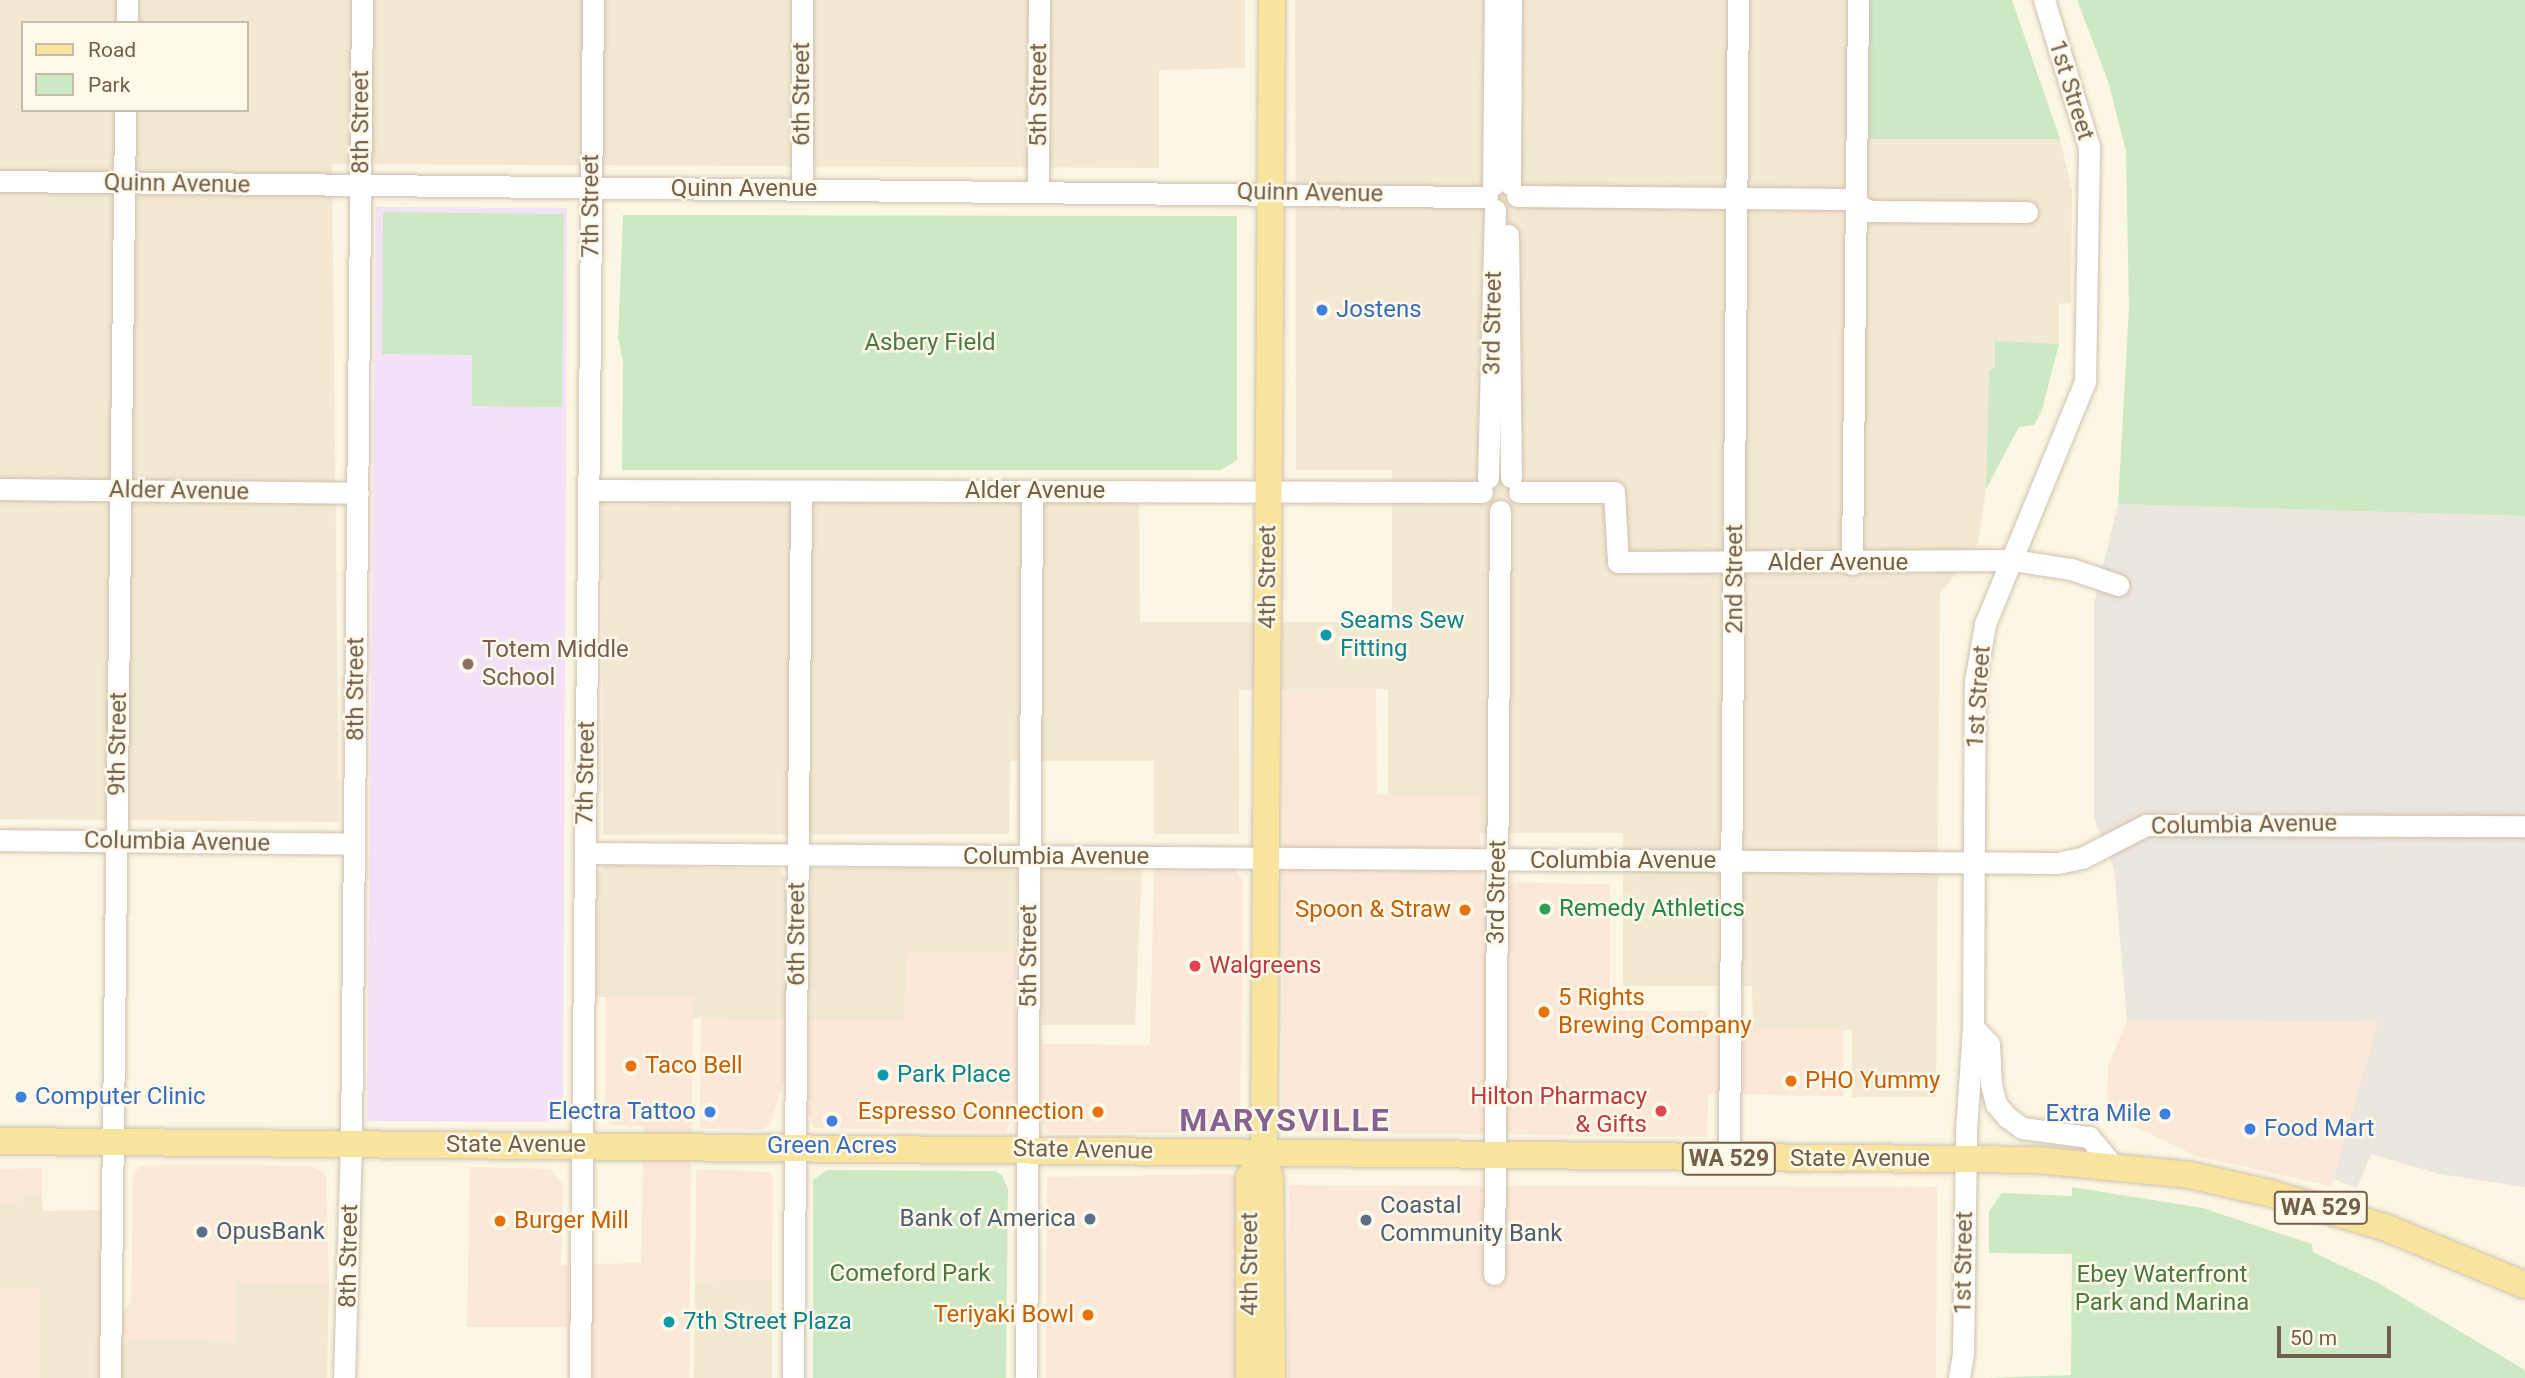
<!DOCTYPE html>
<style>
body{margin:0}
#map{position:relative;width:2525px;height:1378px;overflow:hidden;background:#fcf6e4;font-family:Roboto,sans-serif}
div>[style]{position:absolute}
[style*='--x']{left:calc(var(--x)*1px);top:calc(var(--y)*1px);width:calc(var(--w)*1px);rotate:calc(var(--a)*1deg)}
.residential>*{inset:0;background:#f3e9d2}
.commercial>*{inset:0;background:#fce8d8}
.industrial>*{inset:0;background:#ebe6de}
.education>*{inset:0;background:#f3e1f8}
.green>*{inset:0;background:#cde9c3}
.roads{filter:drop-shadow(0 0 2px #cfc1ae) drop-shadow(0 0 2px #cfc1ae)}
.minor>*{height:21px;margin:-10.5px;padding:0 10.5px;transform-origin:10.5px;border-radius:10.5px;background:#fff}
.major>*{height:26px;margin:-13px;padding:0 13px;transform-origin:13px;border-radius:13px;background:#f9e49e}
.dots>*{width:19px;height:19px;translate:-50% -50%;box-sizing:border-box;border:4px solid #fff9ea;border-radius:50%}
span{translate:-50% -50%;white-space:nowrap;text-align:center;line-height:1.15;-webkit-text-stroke:5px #fff9ea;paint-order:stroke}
.shield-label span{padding:2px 5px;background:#fff9ea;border:2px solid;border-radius:5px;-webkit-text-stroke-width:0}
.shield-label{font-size:23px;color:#735f4a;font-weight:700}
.street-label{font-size:24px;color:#735f4a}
.shop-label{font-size:24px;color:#366cbe}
.left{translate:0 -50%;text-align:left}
.right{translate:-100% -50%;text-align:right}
.park-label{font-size:24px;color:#4b7942}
.culture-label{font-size:24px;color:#0d838f}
.education-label{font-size:24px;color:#785e54}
.leisure-label{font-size:24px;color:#27864d}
.food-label{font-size:24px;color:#c56008}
.health-label{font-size:24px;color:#be3a42}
.service-label{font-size:24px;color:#4e5e75}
.district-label{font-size:32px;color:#876290;font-weight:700;letter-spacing:2px}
.legend{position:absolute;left:21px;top:21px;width:228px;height:91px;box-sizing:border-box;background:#fff9ea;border:2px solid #c7bbaa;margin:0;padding:9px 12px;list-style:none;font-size:21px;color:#735f4a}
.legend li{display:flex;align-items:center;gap:14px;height:35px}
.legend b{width:35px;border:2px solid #c7bbaa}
.scale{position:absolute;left:2277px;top:1326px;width:114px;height:32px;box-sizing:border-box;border:4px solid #735f4a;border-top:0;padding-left:9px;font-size:21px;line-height:24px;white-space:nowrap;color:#735f4a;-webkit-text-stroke:5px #fff9ea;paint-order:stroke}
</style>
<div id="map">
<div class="residential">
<i style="clip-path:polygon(evenodd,0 0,1245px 0,1245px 68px,1159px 70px,1159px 168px,332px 164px,339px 822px,0 819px,0 0,23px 23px,247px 23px,247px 110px,23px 110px,23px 23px)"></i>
<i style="clip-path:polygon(1295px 0,1850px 0,1850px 139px,2060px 139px,2072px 190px,2071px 303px,2059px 304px,2059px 344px,1995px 342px,1995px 369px,1989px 371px,1986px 489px,1978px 544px,1940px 594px,1936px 1097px,1852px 1097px,1852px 1030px,1753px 1030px,1752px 986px,1623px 986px,1623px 833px,1479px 833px,1479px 795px,1388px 795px,1388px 689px,1239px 690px,1239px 834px,1154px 834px,1154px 761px,1010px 761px,1009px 834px,603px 835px,602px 502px,1139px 501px,1140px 622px,1392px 622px,1392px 470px,1296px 470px)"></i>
<i style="clip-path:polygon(604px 865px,780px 869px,785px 878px,787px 1020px,693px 1018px,692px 997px,596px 997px,597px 875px)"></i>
<i style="clip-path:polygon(1011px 867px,1017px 873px,1016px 953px,907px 953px,905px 1020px,807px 1019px,811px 868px)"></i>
<i style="clip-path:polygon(1142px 868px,1135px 1025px,1040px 1025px,1042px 869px)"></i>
<i style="clip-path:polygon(22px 1196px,42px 1196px,43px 1211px,103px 1210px,102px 1338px,235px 1342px,236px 1282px,329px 1283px,327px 1378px,39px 1378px,40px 1290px,0 1289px,0 1204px,15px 1204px)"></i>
<i style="clip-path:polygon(772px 1278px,772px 1378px,694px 1378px,695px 1281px)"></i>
</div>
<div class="commercial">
<i style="clip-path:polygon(1376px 689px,1377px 794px,1479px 795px,1481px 882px,1610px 884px,1610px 1011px,1707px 1011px,1707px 1028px,1843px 1030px,1843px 1096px,1708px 1094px,1707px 1137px,1282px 1132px,1284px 690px)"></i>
<i style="clip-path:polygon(1233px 868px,1243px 881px,1240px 1115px,1236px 1126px,1226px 1132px,1205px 1133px,1050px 1133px,1040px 1120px,1040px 1044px,1150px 1045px,1154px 869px)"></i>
<i style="clip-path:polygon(907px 953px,1016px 953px,1016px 1117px,1004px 1132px,814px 1128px,808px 1111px,807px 1019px,905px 1020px)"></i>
<i style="clip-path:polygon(606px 997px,693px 997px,689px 1378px,586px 1378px,586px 1327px,467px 1327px,470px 1167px,550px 1169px,563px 1184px,561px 1265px,641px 1263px,644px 1126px,612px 1125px,605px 1116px)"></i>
<i style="clip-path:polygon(701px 1018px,787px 1020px,787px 1071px,771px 1123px,761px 1130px,700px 1128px)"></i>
<i style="clip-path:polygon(2127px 1020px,2379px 1023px,2331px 1186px,2196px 1156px,2107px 1113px,2108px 1067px)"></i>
<i style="clip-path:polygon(183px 1164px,311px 1166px,326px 1174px,329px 1283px,236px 1282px,236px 1342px,122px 1339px,122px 1313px,131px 1302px,133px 1174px,141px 1166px)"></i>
<i style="clip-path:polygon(42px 1168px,42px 1196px,22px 1196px,15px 1204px,0 1204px,0 1169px)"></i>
<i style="clip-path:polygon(696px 1169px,769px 1172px,773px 1178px,772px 1278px,695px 1281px)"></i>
<i style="clip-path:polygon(1234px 1174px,1239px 1178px,1236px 1378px,1046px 1378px,1047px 1177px)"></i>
<i style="clip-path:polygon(1289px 1185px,1937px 1187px,1936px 1378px,1288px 1378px)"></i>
<i style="clip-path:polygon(0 1289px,40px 1289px,39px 1378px,0 1378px)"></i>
</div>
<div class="industrial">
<i style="clip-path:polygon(2118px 504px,2525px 516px,2525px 1187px,2440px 1174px,2371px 1154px,2357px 1188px,2333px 1179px,2378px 1023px,2127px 1020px,2114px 869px,2094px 818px,2094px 603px)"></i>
</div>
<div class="education">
<i style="clip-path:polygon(376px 207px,567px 208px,563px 1122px,367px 1121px)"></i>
</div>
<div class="green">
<i style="clip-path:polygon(1865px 0,2012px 0,2060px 139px,1863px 139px)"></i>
<i style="clip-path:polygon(2077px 0,2525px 0,2525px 516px,2118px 504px,2129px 308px,2126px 151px,2108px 81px)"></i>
<i style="clip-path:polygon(383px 212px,564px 214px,562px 407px,472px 406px,472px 355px,382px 354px)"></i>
<i style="clip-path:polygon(623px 215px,1237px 216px,1237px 460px,1221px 470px,622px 470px,623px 361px,618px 338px)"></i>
<i style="clip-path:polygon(1995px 341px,2059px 344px,2042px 410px,2034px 425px,2019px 427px,1986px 489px,1989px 370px,1995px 368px)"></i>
<i style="clip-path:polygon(827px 1170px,995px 1171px,1002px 1175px,1008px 1189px,1006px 1378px,813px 1378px,813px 1180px)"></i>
<i style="clip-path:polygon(2072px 1187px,2202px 1208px,2312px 1244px,2313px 1252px,2378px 1283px,2525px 1370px,2525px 1378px,1988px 1378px,2071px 1375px,2072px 1254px,1989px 1253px,1989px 1211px,2002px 1193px,2072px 1196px)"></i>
</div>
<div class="roads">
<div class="minor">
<i style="--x:127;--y:23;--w:23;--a:-90"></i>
<i style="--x:0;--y:181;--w:1487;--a:0.62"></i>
<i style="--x:1510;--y:184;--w:184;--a:-89.7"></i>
<i style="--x:1493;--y:185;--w:185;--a:-89.4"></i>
<i style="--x:802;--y:189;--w:189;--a:-90"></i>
<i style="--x:1038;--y:189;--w:189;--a:-89.7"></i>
<i style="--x:1517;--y:196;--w:330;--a:0.5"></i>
<i style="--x:1847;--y:199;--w:26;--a:28"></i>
<i style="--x:1870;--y:211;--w:157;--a:0.4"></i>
<i style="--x:1508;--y:235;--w:242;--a:89.3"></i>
<i style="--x:1488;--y:478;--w:268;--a:-88.5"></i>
<i style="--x:0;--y:489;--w:358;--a:0.6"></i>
<i style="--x:589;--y:490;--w:893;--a:0.13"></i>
<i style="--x:1519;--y:492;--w:95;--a:0"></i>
<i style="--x:1614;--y:492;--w:70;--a:86.7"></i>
<i style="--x:1618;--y:562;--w:395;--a:-0.3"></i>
<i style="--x:2013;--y:560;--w:59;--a:8.8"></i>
<i style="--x:2071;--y:569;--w:50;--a:18.8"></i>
<i style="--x:1852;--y:564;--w:564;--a:-89.39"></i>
<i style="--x:0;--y:840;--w:354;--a:0.6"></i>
<i style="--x:586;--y:853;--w:1472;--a:0.39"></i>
<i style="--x:2058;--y:863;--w:25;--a:-12"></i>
<i style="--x:2082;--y:858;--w:72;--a:-27.3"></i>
<i style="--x:2146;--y:825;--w:379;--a:0.2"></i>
<i style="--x:1973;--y:1027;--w:23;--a:47"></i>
<i style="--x:1989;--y:1044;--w:40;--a:87.1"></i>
<i style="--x:1991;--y:1084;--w:21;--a:76"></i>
<i style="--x:1996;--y:1104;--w:17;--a:50"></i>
<i style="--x:2007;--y:1117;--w:19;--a:36"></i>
<i style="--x:2022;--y:1128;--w:68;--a:7.7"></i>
<i style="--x:2089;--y:1137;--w:39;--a:50"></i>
<i style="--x:1729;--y:1159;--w:1159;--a:-89.56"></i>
<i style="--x:1494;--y:1274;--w:763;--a:-89.55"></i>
<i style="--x:110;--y:1378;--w:1268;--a:-89.32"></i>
<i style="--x:344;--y:1378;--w:234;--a:-88.3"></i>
<i style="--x:351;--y:1144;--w:1144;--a:-89.45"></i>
<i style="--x:580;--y:1378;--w:1378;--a:-89.46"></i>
<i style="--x:793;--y:1378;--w:887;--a:-89.48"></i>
<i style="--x:1026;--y:1378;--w:887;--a:-89.61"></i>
<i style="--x:1959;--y:1378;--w:24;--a:-81"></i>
<i style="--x:1963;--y:1354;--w:222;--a:-89.2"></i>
<i style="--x:1966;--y:1132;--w:105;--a:-86.2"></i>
<i style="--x:1973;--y:1027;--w:345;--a:-89.7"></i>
<i style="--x:1975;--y:682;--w:59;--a:-80.2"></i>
<i style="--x:1985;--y:624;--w:263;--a:-67.6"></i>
<i style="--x:2085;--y:381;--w:234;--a:-89"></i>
<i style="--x:2089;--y:147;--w:154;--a:-107"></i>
</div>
<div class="major">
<i style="--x:1272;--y:0;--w:1153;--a:90.4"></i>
<i style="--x:1264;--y:1153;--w:28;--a:77"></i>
<i style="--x:1270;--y:1180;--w:198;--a:89.4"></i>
<i style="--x:0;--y:1141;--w:2037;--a:0.53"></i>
<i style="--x:2037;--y:1160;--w:153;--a:5.6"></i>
<i style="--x:2189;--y:1175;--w:82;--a:12.7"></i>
<i style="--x:2269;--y:1193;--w:120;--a:16.5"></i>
<i style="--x:2384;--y:1227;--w:152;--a:22.4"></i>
<i style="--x:1249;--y:1378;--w:200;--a:-90"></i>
<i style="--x:1249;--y:1178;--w:29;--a:-59"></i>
</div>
</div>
<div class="dots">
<i style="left:1322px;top:310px;background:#3f7fe0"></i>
<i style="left:1326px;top:635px;background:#0f9aa8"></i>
<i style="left:468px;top:664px;background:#8d6e63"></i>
<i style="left:1545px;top:909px;background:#2e9e5b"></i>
<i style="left:1465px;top:910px;background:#e8710a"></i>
<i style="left:1195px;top:966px;background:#e0444e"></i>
<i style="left:1544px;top:1012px;background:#e8710a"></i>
<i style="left:631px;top:1066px;background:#e8710a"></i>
<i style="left:883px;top:1075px;background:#0f9aa8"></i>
<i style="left:1791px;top:1081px;background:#e8710a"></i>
<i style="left:21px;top:1097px;background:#3f7fe0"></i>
<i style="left:1661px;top:1111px;background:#e0444e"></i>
<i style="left:710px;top:1112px;background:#3f7fe0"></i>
<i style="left:1098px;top:1112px;background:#e8710a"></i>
<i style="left:2165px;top:1114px;background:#3f7fe0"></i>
<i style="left:832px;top:1121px;background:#3f7fe0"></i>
<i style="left:2250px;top:1129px;background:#3f7fe0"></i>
<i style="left:1090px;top:1219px;background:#5c6f8a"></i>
<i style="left:1366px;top:1220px;background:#5c6f8a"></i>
<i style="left:500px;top:1221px;background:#e8710a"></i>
<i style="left:202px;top:1232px;background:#5c6f8a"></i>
<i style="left:1088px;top:1315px;background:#e8710a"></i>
<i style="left:669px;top:1322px;background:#0f9aa8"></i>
</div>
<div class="shield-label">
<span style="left:1729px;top:1159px">WA 529</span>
<span style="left:2321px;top:1208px">WA 529</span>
</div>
<div class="street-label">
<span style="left:2071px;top:90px;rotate:73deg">1st Street</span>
<span style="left:802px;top:94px;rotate:-90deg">6th Street</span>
<span style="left:1039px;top:95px;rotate:-90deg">5th Street</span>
<span style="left:361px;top:122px;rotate:-90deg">8th Street</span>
<span style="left:177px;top:184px;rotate:1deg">Quinn Avenue</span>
<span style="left:744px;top:189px">Quinn Avenue</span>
<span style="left:1310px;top:193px;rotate:1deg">Quinn Avenue</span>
<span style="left:591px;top:206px;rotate:-90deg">7th Street</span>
<span style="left:1493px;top:323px;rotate:-89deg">3rd Street</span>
<span style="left:179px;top:491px;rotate:1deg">Alder Avenue</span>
<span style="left:1035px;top:491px">Alder Avenue</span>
<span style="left:1838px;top:563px">Alder Avenue</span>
<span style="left:1268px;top:577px;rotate:-90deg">4th Street</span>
<span style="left:1735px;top:579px;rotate:-90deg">2nd Street</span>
<span style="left:356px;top:689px;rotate:-90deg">8th Street</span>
<span style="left:1979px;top:697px;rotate:-86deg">1st Street</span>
<span style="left:118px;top:744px;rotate:-89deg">9th Street</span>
<span style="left:586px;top:773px;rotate:-89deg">7th Street</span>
<span style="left:2244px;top:825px;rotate:-1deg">Columbia Avenue</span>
<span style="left:177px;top:842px;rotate:1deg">Columbia Avenue</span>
<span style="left:1056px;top:857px">Columbia Avenue</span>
<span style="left:1623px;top:861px">Columbia Avenue</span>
<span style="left:1497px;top:892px;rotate:-89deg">3rd Street</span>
<span style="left:797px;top:934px;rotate:-90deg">6th Street</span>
<span style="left:1029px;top:956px;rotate:-90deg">5th Street</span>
<span style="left:516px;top:1145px">State Avenue</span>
<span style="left:1083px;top:1150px;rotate:1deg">State Avenue</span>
<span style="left:1860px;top:1159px">State Avenue</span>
<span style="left:349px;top:1256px;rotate:-89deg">8th Street</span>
<span style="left:1964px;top:1263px;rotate:-89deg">1st Street</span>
<span style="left:1250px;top:1264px;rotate:-90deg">4th Street</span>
</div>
<div class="shop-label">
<span class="left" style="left:1336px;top:310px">Jostens</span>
<span class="left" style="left:35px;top:1097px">Computer Clinic</span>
<span class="right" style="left:696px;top:1112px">Electra Tattoo</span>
<span class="right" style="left:2151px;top:1114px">Extra Mile</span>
<span class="left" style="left:2264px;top:1129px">Food Mart</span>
<span style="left:832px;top:1146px">Green Acres</span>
</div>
<div class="park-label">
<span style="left:930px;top:343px">Asbery Field</span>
<span style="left:910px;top:1274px">Comeford Park</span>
<span style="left:2162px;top:1289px">Ebey Waterfront<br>Park and Marina</span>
</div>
<div class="culture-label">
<span class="left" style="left:1340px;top:635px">Seams Sew<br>Fitting</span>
<span class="left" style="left:897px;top:1075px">Park Place</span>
<span class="left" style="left:683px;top:1322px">7th Street Plaza</span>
</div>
<div class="education-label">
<span class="left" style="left:482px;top:664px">Totem Middle<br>School</span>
</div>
<div class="leisure-label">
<span class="left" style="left:1559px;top:909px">Remedy Athletics</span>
</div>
<div class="food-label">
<span class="right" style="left:1451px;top:910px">Spoon &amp; Straw</span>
<span class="left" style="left:1558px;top:1012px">5 Rights<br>Brewing Company</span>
<span class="left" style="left:645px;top:1066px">Taco Bell</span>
<span class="left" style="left:1805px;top:1081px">PHO Yummy</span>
<span class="right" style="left:1084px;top:1112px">Espresso Connection</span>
<span class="left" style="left:514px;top:1221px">Burger Mill</span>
<span class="right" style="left:1074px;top:1315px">Teriyaki Bowl</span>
</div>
<div class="health-label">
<span class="left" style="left:1209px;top:966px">Walgreens</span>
<span class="right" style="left:1647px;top:1111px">Hilton Pharmacy<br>&amp; Gifts</span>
</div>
<div class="service-label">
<span class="left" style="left:1380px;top:1220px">Coastal<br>Community Bank</span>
<span class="right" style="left:1076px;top:1219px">Bank of America</span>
<span class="left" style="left:216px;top:1232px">OpusBank</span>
</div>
<div class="district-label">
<span style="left:1285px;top:1120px">MARYSVILLE</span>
</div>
<ul class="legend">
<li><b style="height:9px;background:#f9e49e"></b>Road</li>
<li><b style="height:19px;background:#cde9c3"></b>Park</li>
</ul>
<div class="scale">50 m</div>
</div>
